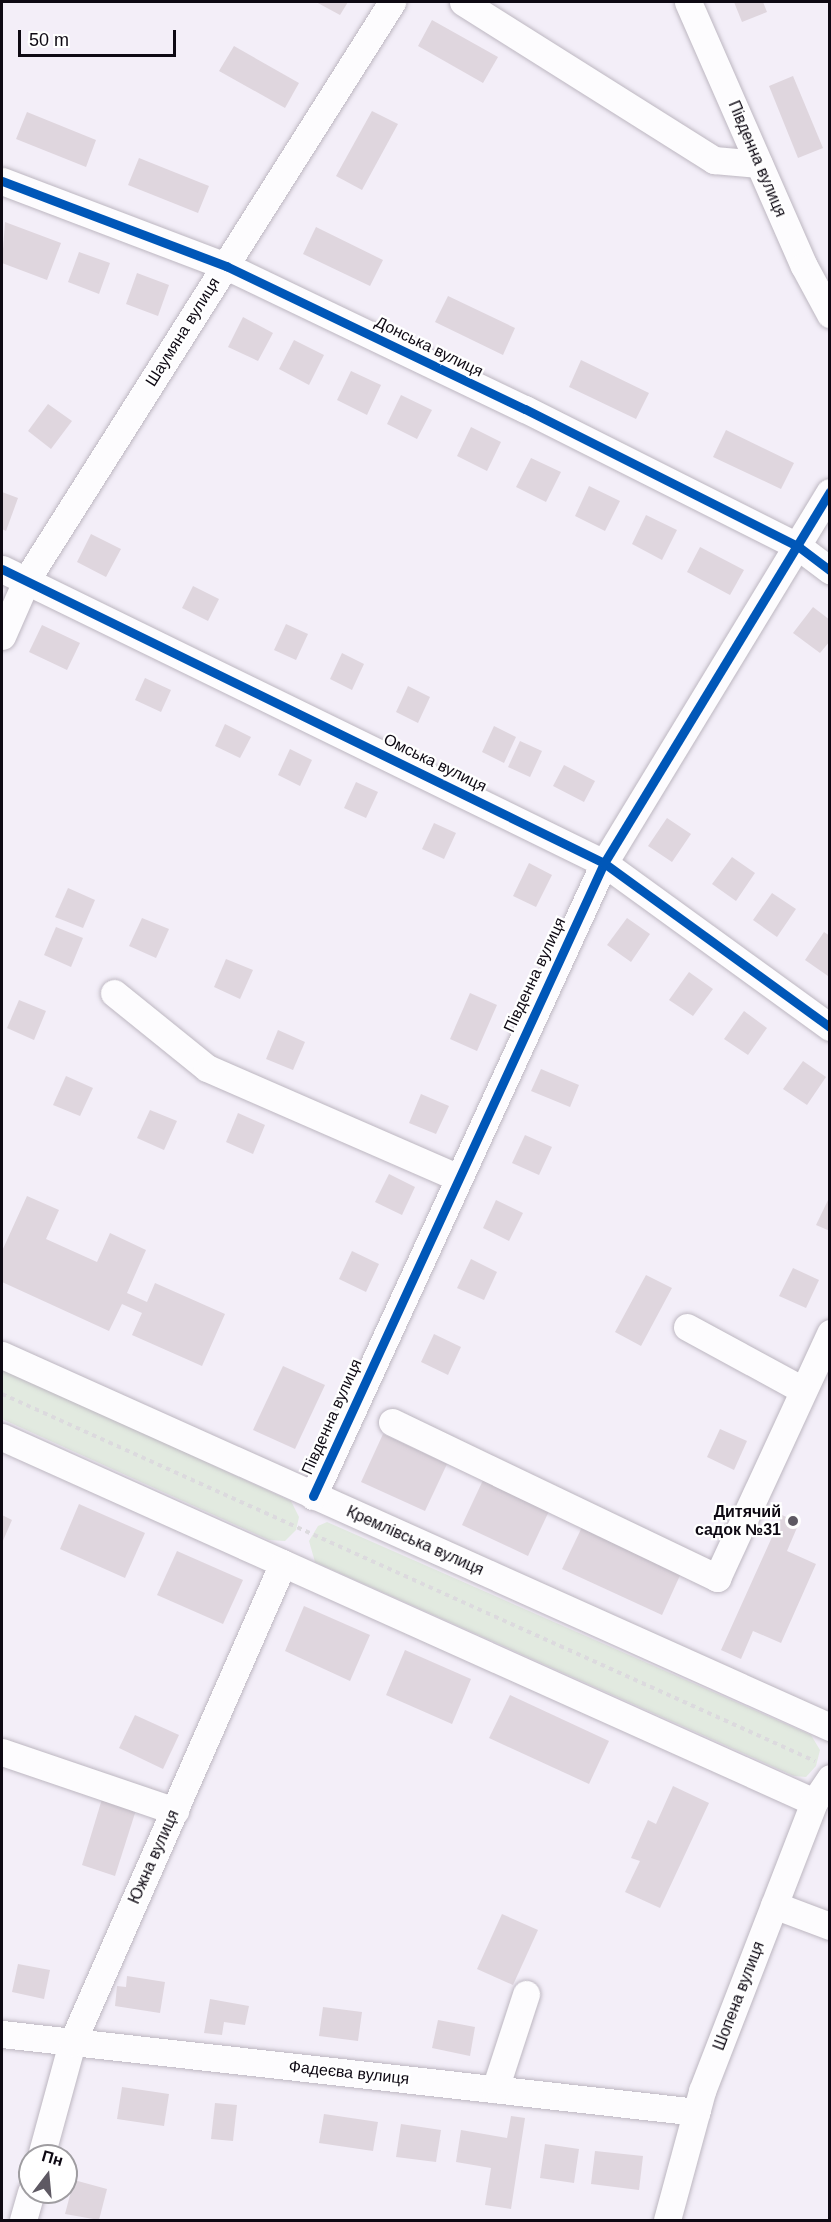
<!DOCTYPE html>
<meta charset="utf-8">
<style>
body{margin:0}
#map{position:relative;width:831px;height:2222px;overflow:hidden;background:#f3eef8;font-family:Helvetica,sans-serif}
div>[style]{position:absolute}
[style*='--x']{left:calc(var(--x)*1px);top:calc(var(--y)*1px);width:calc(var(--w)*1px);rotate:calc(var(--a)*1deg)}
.green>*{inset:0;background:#e2eae0}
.building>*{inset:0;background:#dfd6de}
.path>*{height:4px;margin-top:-2px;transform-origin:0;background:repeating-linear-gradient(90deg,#dcdade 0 4.5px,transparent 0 9px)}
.roads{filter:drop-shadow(0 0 2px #bdb7c1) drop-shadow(0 0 2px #bdb7c1)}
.minor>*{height:27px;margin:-13.5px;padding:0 13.5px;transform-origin:13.5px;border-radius:13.5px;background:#fdfcfe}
.cycleway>*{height:9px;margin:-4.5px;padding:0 4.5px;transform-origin:4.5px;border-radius:4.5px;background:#0057b8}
.dots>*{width:16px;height:16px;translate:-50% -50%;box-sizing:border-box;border:3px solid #fff;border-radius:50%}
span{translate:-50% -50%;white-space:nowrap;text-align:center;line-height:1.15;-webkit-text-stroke:4.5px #fff;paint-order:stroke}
.street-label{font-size:16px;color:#0e0913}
.poi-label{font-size:16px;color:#0e0913;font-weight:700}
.right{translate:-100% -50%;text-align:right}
.frame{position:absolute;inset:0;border:3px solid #0e0913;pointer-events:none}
.north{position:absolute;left:18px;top:2144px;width:60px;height:60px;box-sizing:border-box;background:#fff;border:2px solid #9f9da1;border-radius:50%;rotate:16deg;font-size:16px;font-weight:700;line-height:24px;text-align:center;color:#0e0913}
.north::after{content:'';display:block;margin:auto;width:21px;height:27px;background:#5e5963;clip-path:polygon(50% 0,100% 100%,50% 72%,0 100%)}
.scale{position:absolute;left:18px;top:30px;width:158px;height:27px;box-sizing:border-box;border:3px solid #0e0913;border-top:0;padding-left:8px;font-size:18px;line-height:21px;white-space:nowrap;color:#0e0913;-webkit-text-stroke:4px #fff;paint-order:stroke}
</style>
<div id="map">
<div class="green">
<i style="clip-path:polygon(2px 1368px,291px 1501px,299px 1517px,296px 1530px,285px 1541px,269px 1540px,2px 1419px)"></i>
<i style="clip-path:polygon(327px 1522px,811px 1735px,820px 1750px,816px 1766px,806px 1777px,794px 1776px,315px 1562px,309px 1541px,318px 1526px)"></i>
</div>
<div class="building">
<i style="clip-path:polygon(316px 2px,348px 2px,340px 15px)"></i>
<i style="clip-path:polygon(734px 2px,763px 2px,767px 12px,742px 22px)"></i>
<i style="clip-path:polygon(432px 20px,498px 57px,483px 83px,418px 46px)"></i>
<i style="clip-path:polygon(234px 46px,299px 83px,285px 108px,219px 71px)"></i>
<i style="clip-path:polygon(793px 76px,823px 148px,798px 158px,769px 86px)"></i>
<i style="clip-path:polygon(372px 111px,398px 124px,362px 190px,336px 176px)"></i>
<i style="clip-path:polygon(27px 112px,96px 140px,86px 167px,16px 139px)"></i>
<i style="clip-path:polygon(139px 158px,209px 186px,198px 213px,128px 185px)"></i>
<i style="clip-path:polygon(5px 222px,61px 243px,47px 280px,2px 263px)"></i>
<i style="clip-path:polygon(316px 227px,383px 260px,370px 286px,303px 254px)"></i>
<i style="clip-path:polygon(79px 252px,110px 263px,99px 294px,68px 282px)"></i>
<i style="clip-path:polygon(137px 273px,169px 285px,158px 316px,126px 304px)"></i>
<i style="clip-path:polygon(448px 296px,515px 328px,503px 355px,435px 322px)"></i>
<i style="clip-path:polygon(243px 317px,273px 333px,258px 361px,228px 347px)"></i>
<i style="clip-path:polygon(294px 340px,324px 355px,309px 385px,279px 369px)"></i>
<i style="clip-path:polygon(581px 360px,649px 393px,636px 419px,569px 387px)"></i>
<i style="clip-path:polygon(351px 371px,381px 385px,367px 415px,337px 400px)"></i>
<i style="clip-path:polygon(401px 395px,432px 410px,417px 439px,387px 424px)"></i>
<i style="clip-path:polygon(48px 404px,72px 421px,51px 449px,28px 431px)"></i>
<i style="clip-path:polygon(471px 427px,501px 442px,487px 471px,457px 456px)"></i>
<i style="clip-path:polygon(726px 430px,794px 463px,781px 489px,713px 457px)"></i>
<i style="clip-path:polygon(531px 458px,561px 472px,546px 502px,516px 487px)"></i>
<i style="clip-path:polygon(589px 486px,620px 501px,605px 531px,575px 516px)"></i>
<i style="clip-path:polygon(2px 492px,18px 498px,6px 531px,2px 529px)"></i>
<i style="clip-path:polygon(646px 515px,677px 530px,662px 560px,632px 544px)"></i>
<i style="clip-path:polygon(91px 534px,121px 549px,106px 577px,77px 562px)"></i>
<i style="clip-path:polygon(700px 547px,744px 570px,730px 595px,687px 572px)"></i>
<i style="clip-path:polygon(193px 586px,219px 599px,208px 621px,182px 608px)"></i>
<i style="clip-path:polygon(813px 607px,830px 620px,830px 641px,820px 653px,793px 633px)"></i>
<i style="clip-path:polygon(286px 624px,308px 634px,296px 660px,274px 650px)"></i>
<i style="clip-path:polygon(42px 625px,80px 643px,67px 670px,29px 652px)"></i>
<i style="clip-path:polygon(342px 653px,364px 664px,352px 690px,330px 679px)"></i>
<i style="clip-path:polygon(145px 678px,171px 690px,161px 712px,135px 700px)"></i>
<i style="clip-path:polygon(408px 686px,430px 697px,418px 723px,396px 712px)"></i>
<i style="clip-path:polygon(225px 724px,251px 737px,240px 758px,215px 746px)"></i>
<i style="clip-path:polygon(494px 726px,516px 737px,504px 763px,482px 752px)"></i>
<i style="clip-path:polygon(520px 741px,542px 751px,530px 777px,508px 767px)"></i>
<i style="clip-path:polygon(290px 749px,312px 760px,300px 786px,278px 775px)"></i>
<i style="clip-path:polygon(564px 765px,595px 781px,584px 802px,553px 786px)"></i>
<i style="clip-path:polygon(356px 782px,378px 792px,366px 818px,344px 808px)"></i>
<i style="clip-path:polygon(667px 818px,691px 834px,672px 862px,648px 846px)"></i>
<i style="clip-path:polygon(434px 823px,456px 833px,444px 859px,422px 849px)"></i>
<i style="clip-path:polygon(732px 857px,755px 873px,736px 901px,712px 884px)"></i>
<i style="clip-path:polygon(529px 863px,552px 875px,536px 907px,513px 896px)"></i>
<i style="clip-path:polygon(68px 888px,95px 900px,83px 928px,55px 917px)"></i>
<i style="clip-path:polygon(772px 893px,796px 909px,777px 937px,753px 920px)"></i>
<i style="clip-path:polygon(142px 918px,169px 929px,156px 958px,129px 946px)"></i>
<i style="clip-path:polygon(627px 918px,650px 934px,631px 962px,607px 945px)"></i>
<i style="clip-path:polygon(56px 927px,83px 938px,71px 967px,44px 955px)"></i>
<i style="clip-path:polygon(824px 932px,830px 936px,828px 976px,805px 960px)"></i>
<i style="clip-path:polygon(226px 959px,253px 970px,240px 999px,214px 987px)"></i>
<i style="clip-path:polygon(689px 972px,713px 989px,693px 1016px,669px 1000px)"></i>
<i style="clip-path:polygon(470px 993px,497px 1005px,477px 1051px,450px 1039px)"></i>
<i style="clip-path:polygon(19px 1000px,46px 1011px,34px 1040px,7px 1028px)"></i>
<i style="clip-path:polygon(744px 1011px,767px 1028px,748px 1055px,724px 1039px)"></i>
<i style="clip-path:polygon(278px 1030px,305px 1042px,293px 1070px,266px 1059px)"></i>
<i style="clip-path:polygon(803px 1061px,826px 1077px,807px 1105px,783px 1089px)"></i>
<i style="clip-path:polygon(541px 1069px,579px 1085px,570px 1107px,531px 1091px)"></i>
<i style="clip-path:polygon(66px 1076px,93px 1088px,80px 1116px,53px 1105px)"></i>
<i style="clip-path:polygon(421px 1094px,449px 1106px,436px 1134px,409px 1123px)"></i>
<i style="clip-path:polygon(150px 1110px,177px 1121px,164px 1150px,137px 1138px)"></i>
<i style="clip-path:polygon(238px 1113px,265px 1125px,253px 1154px,226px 1142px)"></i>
<i style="clip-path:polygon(525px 1135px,552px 1147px,539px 1175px,512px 1163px)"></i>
<i style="clip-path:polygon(389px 1174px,415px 1187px,402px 1215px,375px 1202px)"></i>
<i style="clip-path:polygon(27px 1196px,59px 1210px,46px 1239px,97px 1262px,110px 1233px,146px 1250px,127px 1293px,147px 1302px,155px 1283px,225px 1314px,202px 1366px,132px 1335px,142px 1313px,122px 1304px,109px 1331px,2px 1282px,2px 1251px)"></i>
<i style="clip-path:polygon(830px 1196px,830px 1231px,816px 1225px)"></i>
<i style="clip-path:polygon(496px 1200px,523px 1213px,509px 1241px,483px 1228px)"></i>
<i style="clip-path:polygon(352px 1251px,379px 1264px,366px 1292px,339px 1279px)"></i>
<i style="clip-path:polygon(471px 1259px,497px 1272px,484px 1300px,457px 1288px)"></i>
<i style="clip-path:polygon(793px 1268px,819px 1280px,806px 1308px,779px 1296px)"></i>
<i style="clip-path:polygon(646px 1275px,672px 1288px,641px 1346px,615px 1332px)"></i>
<i style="clip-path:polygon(434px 1334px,461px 1347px,448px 1375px,421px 1362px)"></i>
<i style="clip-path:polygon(283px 1366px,325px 1385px,295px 1449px,253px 1430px)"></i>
<i style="clip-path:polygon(720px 1429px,747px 1441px,734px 1470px,707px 1457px)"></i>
<i style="clip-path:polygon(383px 1434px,447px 1464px,425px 1511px,361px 1482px)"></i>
<i style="clip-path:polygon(484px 1478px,550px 1509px,528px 1556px,462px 1525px)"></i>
<i style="clip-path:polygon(79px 1504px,145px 1533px,125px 1578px,60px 1549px)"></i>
<i style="clip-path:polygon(2px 1515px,12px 1520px,2px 1543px)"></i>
<i style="clip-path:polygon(782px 1515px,799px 1523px,787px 1551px,816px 1564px,781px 1643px,753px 1631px,741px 1659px,721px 1650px)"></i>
<i style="clip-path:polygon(583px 1525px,682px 1571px,662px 1615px,562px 1569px)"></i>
<i style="clip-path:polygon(177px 1551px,243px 1580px,223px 1624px,157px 1595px)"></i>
<i style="clip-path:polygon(304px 1606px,370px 1635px,350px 1681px,285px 1651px)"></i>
<i style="clip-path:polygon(405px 1650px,471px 1679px,452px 1724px,386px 1695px)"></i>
<i style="clip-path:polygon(510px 1695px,609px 1741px,589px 1784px,489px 1738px)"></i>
<i style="clip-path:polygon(135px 1715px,179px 1735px,163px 1769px,119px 1748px)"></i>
<i style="clip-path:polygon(673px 1786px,709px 1803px,660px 1908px,625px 1892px,640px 1861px,631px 1858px,648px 1820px,656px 1824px)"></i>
<i style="clip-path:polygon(102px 1799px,136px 1810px,115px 1876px,82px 1865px)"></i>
<i style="clip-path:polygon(502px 1914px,538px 1930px,513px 1985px,477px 1969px)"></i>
<i style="clip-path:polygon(18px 1964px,50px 1970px,44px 1999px,12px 1992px)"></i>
<i style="clip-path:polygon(127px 1976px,165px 1982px,160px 2013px,115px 2006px,117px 1986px,126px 1987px)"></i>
<i style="clip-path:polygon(210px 1999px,249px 2006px,245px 2025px,224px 2022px,222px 2035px,204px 2033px)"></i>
<i style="clip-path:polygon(323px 2007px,362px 2012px,358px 2041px,319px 2036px)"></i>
<i style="clip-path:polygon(438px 2020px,475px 2027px,470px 2056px,432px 2048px)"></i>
<i style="clip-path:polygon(122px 2087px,169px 2094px,164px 2126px,117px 2119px)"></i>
<i style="clip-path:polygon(215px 2103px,237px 2105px,233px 2141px,211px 2139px)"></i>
<i style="clip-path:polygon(324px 2114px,378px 2122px,373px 2151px,319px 2143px)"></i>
<i style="clip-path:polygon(511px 2116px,525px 2118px,511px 2209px,485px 2205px,491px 2168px,456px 2162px,461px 2130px,507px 2138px)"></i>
<i style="clip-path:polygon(401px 2124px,441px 2130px,436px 2162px,396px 2157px)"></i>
<i style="clip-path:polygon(545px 2144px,579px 2149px,574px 2183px,540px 2178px)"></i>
<i style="clip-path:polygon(595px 2151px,643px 2156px,639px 2190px,591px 2184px)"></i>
<i style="clip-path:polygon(74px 2180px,107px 2189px,99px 2220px,65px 2214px)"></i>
</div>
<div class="path">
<i style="--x:2;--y:1394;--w:892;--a:24.3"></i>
</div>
<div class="roads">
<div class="minor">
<i style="--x:463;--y:2;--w:297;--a:32.2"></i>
<i style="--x:714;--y:160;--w:45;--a:5.1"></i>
<i style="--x:688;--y:2;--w:288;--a:66.3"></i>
<i style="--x:804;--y:266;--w:55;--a:61.6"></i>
<i style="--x:2;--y:181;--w:240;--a:20.8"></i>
<i style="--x:226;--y:266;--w:331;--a:25.6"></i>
<i style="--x:525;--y:409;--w:307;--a:26.7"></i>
<i style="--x:799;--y:547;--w:39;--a:37"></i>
<i style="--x:2;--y:569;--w:670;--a:26.03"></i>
<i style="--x:604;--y:863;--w:279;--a:36"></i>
<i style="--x:2;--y:636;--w:62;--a:-66.3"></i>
<i style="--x:27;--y:579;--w:683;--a:-57.68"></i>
<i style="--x:114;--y:993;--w:119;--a:38.9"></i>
<i style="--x:207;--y:1068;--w:273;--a:23.6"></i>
<i style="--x:687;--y:1327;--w:130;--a:28.5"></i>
<i style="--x:2;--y:1355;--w:908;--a:24.19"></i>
<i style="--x:392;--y:1422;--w:361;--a:25.6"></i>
<i style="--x:717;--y:1578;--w:270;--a:-65.2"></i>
<i style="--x:2;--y:1437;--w:890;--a:24.2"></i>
<i style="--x:313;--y:1496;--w:697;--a:-65.31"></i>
<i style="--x:604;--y:863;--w:434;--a:-58.7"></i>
<i style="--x:2;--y:1752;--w:183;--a:18.8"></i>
<i style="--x:774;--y:1905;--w:60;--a:20.6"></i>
<i style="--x:2;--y:2034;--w:699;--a:6.4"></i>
<i style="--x:495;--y:2089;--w:100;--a:-71.9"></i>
<i style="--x:41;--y:2156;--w:117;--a:-74.7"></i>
<i style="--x:72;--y:2043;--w:524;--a:-66.27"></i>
<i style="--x:23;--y:2220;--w:29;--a:-74"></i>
<i style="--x:667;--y:2220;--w:134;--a:-74.8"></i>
<i style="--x:702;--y:2091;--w:310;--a:-68.8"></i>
<i style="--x:814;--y:1802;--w:29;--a:-56"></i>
</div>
</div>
<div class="cycleway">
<i style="--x:2;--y:181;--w:240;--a:20.8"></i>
<i style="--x:226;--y:266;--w:331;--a:25.6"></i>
<i style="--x:525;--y:409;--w:307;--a:26.7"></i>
<i style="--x:799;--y:547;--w:39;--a:37"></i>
<i style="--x:2;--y:569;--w:670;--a:26.03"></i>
<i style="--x:604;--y:863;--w:279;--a:36"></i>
<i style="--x:313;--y:1496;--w:697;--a:-65.31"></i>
<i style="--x:604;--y:863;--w:434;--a:-58.7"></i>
</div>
<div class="dots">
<i style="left:793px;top:1521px;background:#5e5963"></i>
</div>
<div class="street-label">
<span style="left:757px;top:159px;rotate:67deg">Південна вулиця</span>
<span style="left:183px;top:332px;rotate:-58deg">Шаумяна вулиця</span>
<span style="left:429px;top:347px;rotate:26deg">Донська вулиця</span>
<span style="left:435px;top:763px;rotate:26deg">Омська вулиця</span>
<span style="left:535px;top:975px;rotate:-65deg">Південна вулиця</span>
<span style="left:332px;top:1417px;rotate:-66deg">Південна вулиця</span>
<span style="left:415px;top:1541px;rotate:24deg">Кремлівська вулиця</span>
<span style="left:154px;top:1857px;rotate:-66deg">Южна вулиця</span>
<span style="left:739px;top:1996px;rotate:-69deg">Шопена вулиця</span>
<span style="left:349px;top:2073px;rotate:6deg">Фадеєва вулиця</span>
</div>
<div class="poi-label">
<span class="right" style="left:781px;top:1521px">Дитячий<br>садок №31</span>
</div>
<div class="frame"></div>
<div class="north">Пн</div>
<div class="scale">50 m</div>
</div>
